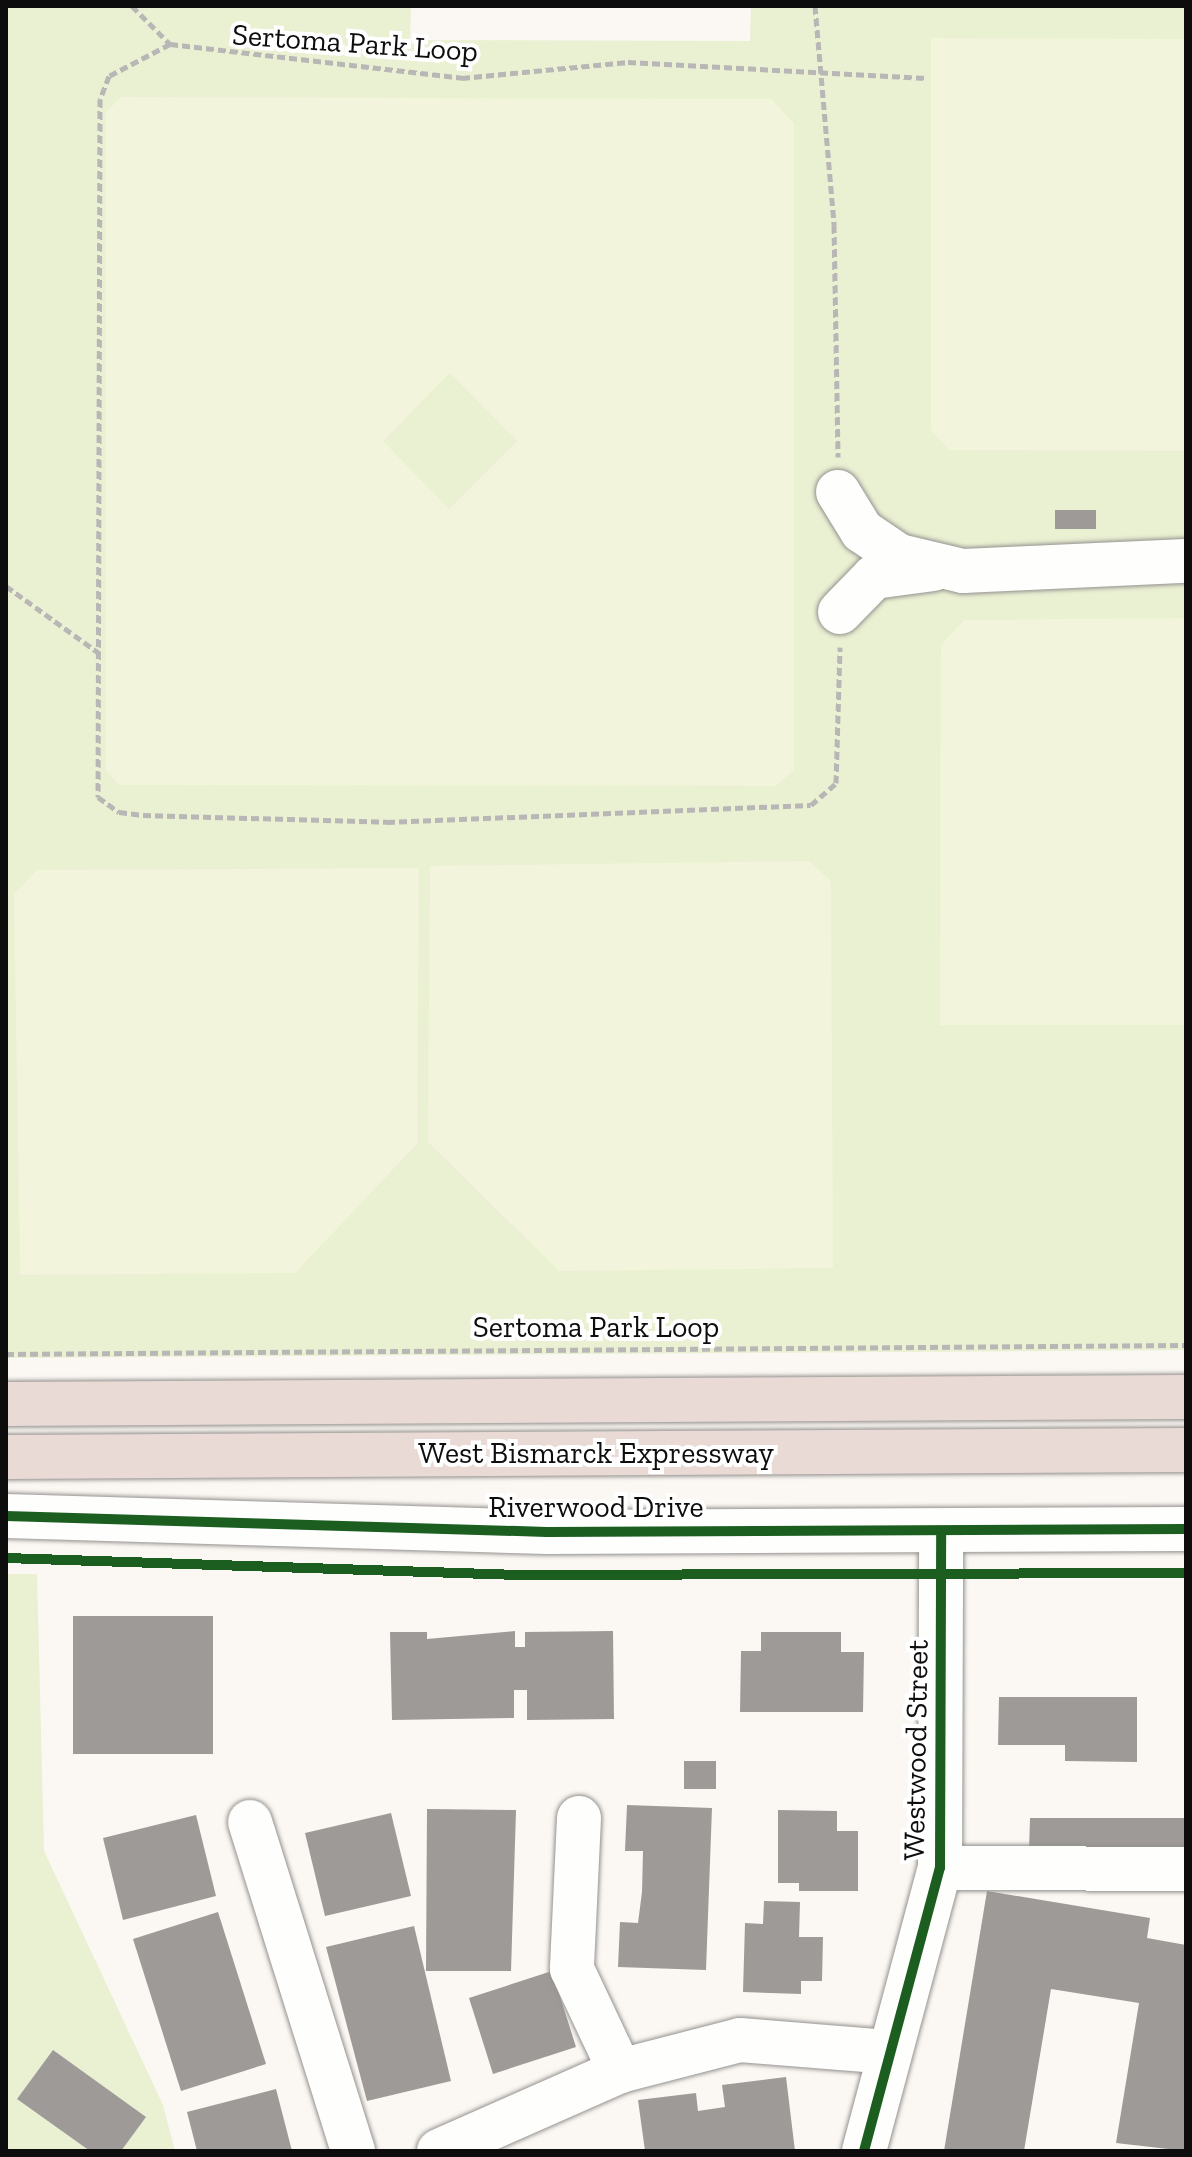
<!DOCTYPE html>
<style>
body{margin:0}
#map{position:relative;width:1192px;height:2157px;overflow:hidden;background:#fbf7f2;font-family:"Zilla Slab",serif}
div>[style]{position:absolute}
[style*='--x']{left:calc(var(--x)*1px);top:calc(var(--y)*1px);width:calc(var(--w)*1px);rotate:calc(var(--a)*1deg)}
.green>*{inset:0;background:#eaf0d2}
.pitch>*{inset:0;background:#f2f4db}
.building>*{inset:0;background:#9e9a97}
.path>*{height:5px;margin-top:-2.5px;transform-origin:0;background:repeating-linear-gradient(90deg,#b8b7b6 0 8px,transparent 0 12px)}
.roads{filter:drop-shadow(0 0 2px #949290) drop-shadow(0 0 2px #949290)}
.minor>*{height:44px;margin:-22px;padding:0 22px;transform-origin:22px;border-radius:22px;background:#fefefd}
.highway>*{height:44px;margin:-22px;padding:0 22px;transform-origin:22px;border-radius:22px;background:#e9dad5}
.cycleway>*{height:10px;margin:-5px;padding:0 5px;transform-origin:5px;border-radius:5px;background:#1b5e20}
span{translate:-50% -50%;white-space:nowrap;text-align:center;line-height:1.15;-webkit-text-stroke:8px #fff;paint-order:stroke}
.street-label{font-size:30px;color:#0d0d0d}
.frame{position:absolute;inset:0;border:8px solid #0d0d0d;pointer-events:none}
</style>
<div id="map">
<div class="green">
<i style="clip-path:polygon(6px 6px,411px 6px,410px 40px,750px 41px,751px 6px,1186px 6px,1186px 1350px,6px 1358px)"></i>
<i style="clip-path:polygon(6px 1574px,37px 1574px,44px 1851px,163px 2105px,175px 2151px,6px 2151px)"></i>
</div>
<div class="pitch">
<i style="clip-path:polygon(931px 38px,1186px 39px,1186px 451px,950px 450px,931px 431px)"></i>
<i style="clip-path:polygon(evenodd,121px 97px,771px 99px,794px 123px,794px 770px,776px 786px,119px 785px,106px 771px,106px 112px,121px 97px,450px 373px,517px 441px,449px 509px,383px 441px,450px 373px)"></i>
<i style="clip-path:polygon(1186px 618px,1186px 1025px,940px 1025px,941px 645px,964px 620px)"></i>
<i style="clip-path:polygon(809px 861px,831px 881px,833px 1268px,559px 1271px,428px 1142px,430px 866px)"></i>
<i style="clip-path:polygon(419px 868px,417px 1144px,295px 1273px,20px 1275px,14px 894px,37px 870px)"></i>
</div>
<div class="building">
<i style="clip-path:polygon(1055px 510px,1096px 510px,1096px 529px,1055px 529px)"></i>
<i style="clip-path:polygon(73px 1616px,213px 1616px,213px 1754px,73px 1754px)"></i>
<i style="clip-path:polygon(515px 1631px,515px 1647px,525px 1647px,525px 1632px,613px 1631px,614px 1719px,527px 1720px,527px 1690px,514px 1690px,514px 1718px,392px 1720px,390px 1632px,427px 1632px,427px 1639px)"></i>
<i style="clip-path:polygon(761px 1632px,841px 1632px,841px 1652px,864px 1652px,863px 1712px,740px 1712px,741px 1651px,761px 1651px)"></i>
<i style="clip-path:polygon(999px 1697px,1137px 1697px,1137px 1762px,1065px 1761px,1065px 1745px,998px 1745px)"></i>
<i style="clip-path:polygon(684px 1761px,716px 1761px,716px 1789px,684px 1789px)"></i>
<i style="clip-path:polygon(627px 1805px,712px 1808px,706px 1970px,618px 1967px,620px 1922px,638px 1923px,642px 1892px,643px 1851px,625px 1851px)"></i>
<i style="clip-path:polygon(427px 1809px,516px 1810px,511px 1971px,426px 1971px)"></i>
<i style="clip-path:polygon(778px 1810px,837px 1811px,837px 1831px,858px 1831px,858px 1891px,799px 1891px,799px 1883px,778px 1883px)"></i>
<i style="clip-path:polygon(391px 1813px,411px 1896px,325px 1916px,305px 1833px)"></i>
<i style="clip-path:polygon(196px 1815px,216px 1896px,123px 1920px,103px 1838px)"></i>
<i style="clip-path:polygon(1030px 1818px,1186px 1818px,1186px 1851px,1029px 1851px)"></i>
<i style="clip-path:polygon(987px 1891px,1150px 1918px,1147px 1938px,1186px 1945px,1186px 2151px,1116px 2143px,1139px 2003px,1051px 1989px,1024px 2151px,944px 2151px)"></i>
<i style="clip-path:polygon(764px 1901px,800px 1902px,799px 1937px,823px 1937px,822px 1981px,801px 1981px,801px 1994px,743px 1992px,745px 1923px,763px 1924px)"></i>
<i style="clip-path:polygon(218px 1912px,266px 2064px,181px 2091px,133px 1939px)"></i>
<i style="clip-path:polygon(414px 1926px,451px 2081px,367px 2101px,326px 1947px)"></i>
<i style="clip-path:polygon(552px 1971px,576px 2047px,493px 2074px,469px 1998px)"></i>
<i style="clip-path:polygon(53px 2050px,146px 2117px,121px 2151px,90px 2151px,17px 2099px)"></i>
<i style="clip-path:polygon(786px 2077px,795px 2151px,645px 2151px,638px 2100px,696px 2093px,698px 2111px,725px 2107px,722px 2085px)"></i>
<i style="clip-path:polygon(276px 2089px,292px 2151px,197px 2151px,187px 2112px)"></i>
</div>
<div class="path">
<i style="--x:132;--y:6;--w:54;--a:45"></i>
<i style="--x:170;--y:44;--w:294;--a:6.6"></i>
<i style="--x:462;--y:78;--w:167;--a:-5.5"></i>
<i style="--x:628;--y:62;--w:298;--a:3.1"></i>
<i style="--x:815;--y:6;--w:220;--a:85"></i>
<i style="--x:834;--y:225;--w:232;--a:89"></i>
<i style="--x:170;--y:44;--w:69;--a:152.3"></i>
<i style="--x:109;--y:76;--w:25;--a:111"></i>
<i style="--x:100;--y:99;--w:698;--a:90.16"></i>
<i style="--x:98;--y:797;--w:26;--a:36"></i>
<i style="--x:119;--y:812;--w:24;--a:7"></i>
<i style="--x:143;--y:815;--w:244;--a:1.6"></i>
<i style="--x:387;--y:822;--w:424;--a:-2.3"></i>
<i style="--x:811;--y:805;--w:33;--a:-41"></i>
<i style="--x:836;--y:783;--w:136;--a:-88.3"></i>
<i style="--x:6;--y:586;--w:115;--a:35.8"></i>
<i style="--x:6;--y:1354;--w:1180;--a:-0.44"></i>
</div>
<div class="roads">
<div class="minor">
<i style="--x:838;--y:492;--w:46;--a:58.4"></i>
<i style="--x:862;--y:531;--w:45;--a:34"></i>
<i style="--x:899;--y:556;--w:66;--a:13.2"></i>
<i style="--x:963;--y:571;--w:223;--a:-2.6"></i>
<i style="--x:840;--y:612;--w:49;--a:-45.8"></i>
<i style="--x:874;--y:577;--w:60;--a:-7.7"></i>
<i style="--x:6;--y:1516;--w:541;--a:1.69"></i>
<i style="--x:547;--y:1532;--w:639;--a:-0.27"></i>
<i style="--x:579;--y:1818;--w:151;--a:92.7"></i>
<i style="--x:572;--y:1969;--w:113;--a:64.8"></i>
<i style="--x:250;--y:1822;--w:345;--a:72.6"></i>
<i style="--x:940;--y:1868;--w:246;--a:0.2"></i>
<i style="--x:439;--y:2151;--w:198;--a:-23.8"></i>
<i style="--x:620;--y:2071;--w:124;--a:-14.5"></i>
<i style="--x:740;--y:2040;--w:148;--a:4.6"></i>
<i style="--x:864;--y:2151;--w:293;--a:-75"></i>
<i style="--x:940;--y:1868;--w:337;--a:-89.8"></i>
</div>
<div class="highway">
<i style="--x:6;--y:1404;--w:1180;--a:-0.34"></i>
<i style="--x:6;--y:1457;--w:1180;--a:-0.34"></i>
</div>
</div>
<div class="cycleway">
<i style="--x:6;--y:1516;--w:541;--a:1.69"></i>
<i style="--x:547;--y:1532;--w:639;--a:-0.27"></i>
<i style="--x:6;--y:1558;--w:512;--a:1.9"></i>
<i style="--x:518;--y:1575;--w:668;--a:-0.17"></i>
<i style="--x:864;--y:2151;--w:293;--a:-75"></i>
<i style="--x:940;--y:1868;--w:337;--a:-89.8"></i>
</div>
<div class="street-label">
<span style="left:355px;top:43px;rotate:4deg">Sertoma Park Loop</span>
<span style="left:596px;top:1327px">Sertoma Park Loop</span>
<span style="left:596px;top:1453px">West Bismarck Expressway</span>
<span style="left:596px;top:1507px">Riverwood Drive</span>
<span style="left:916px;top:1750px;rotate:-89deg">Westwood Street</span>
</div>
<div class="frame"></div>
</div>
